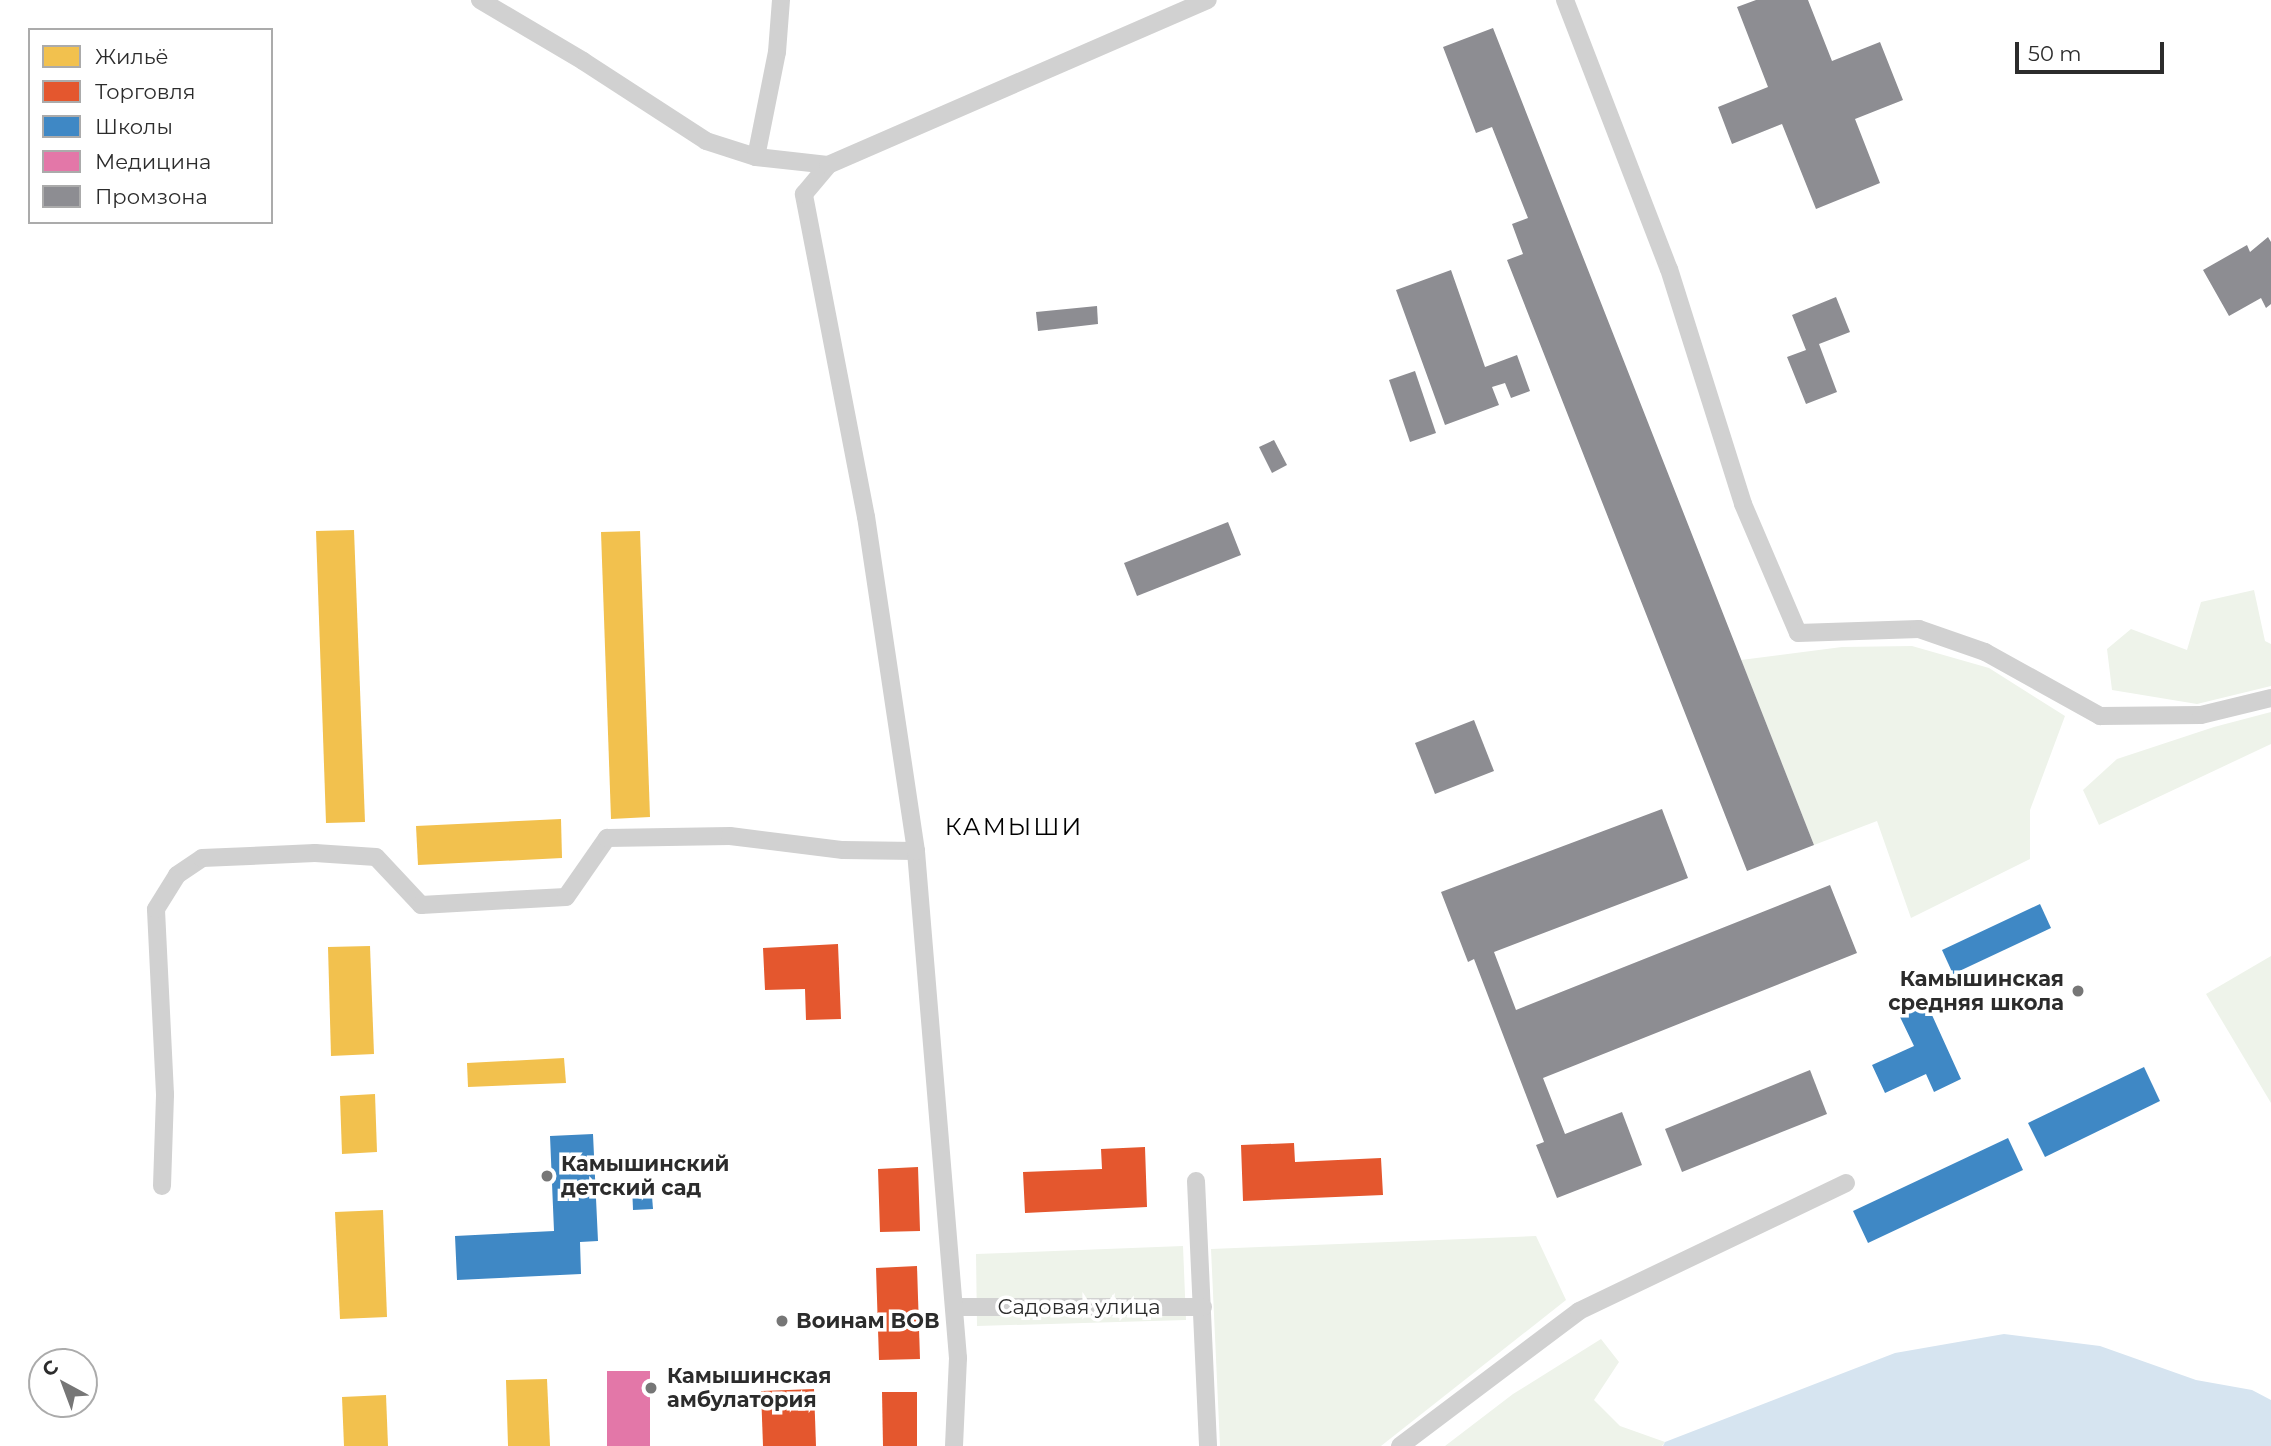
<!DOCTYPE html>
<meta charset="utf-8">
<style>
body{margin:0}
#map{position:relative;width:2271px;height:1446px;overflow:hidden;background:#fff;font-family:Montserrat,sans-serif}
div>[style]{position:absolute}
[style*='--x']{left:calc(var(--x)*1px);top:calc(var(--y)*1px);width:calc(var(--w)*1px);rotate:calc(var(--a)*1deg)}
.green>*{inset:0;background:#eef3ea}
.water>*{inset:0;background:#d6e4f0}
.homes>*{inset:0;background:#f2c14e}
.shops>*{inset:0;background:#e4572e}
.schools>*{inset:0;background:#3f88c5}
.health>*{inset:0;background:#e377a8}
.industry>*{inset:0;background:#8d8d92}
.street>*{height:18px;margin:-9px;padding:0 9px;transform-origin:9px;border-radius:9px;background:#d1d1d1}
.dots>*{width:19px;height:19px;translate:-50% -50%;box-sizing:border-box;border:4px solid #fff;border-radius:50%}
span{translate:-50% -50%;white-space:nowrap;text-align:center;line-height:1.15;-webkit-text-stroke:7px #fff;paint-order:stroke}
.poi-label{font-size:21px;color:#2c2c2c;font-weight:700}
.right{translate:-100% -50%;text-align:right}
.left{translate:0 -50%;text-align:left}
.street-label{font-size:21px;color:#2c2c2c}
.quarter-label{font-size:24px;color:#000;letter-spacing:2px}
.legend{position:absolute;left:28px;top:28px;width:245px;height:196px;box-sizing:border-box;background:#fff;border:2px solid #ababab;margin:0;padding:9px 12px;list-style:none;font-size:21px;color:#2c2c2c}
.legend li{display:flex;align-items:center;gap:14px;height:35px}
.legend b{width:35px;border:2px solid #ababab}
.north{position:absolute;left:28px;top:1348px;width:70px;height:70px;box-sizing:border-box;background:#fff;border:2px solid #ababab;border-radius:50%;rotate:319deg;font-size:19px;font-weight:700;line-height:28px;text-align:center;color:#2c2c2c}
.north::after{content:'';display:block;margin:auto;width:24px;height:32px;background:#767676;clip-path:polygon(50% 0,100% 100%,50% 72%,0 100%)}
.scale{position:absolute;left:2015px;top:42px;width:149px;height:32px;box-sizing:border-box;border:4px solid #2c2c2c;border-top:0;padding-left:9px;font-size:21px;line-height:24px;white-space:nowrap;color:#2c2c2c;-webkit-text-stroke:5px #fff;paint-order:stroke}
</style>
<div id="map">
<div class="green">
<i style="clip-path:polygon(2254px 590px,2265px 641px,2271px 644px,2271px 686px,2197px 704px,2112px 690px,2107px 649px,2131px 629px,2187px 650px,2201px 602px)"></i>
<i style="clip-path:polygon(1912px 646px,1989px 668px,2065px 716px,2030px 810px,2030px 859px,1911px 918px,1877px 821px,1814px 845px,1741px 660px,1842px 647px)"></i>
<i style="clip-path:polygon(2271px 712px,2271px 744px,2099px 825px,2083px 790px,2117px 759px,2214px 727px)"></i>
<i style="clip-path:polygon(2271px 956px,2271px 1103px,2206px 994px)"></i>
<i style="clip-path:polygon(1536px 1236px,1566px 1300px,1381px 1446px,1220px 1446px,1211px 1249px)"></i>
<i style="clip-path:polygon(1183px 1246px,1186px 1320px,977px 1326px,976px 1254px)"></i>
<i style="clip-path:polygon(1601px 1339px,1619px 1362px,1594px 1400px,1620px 1426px,1665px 1442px,1662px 1446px,1445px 1446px,1513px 1394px)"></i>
</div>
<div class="water">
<i style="clip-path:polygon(2004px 1334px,2100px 1346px,2196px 1380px,2252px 1390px,2271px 1400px,2271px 1446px,1663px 1446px,1665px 1442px,1895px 1353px)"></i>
</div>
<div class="homes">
<i style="clip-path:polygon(354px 530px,365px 822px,326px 823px,316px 531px)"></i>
<i style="clip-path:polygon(640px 531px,650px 817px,611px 819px,601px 532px)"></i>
<i style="clip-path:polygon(561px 819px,562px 858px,418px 865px,416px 826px)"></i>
<i style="clip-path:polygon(370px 946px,374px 1054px,331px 1056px,328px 947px)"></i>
<i style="clip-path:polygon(564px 1058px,566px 1083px,468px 1087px,467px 1063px)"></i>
<i style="clip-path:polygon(375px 1094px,377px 1152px,342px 1154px,340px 1096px)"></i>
<i style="clip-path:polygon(383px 1210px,387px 1317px,340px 1319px,335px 1212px)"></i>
<i style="clip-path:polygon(547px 1379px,550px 1446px,508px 1446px,506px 1380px)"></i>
<i style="clip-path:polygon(386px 1395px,388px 1446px,344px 1446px,342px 1397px)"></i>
</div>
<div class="shops">
<i style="clip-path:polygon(838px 944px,841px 1019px,806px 1020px,805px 989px,765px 990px,763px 948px)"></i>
<i style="clip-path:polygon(1294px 1143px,1295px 1162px,1381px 1158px,1383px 1195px,1243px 1201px,1241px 1145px)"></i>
<i style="clip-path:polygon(1145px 1147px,1147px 1207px,1025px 1213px,1023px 1172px,1102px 1169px,1101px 1149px)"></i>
<i style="clip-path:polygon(918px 1167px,920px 1231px,880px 1232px,878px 1169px)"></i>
<i style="clip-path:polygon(917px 1266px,920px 1359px,879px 1360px,876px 1268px)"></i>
<i style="clip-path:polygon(814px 1389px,816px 1446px,763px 1446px,761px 1391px)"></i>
<i style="clip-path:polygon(882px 1392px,917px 1392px,917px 1446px,883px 1446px)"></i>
</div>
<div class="schools">
<i style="clip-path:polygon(2040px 904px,2051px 928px,1953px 974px,1942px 950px)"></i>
<i style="clip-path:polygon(1927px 1004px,1961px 1079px,1934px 1092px,1926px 1074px,1885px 1093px,1872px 1065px,1914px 1046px,1900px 1017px)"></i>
<i style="clip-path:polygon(2144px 1067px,2160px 1101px,2045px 1157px,2028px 1123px)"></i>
<i style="clip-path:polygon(593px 1134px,598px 1241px,580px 1242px,581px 1274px,457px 1280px,455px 1236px,554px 1231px,550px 1136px)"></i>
<i style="clip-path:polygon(2008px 1138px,2023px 1170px,1868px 1243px,1853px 1211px)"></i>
<i style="clip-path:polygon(651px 1183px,653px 1209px,633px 1210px,632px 1184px)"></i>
</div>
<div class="health">
<i style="clip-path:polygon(607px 1371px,650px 1371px,650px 1446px,607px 1446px)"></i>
</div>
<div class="industry">
<i style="clip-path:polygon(1756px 0,1808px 0,1832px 61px,1880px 42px,1903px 100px,1855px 119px,1880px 183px,1816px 209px,1782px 124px,1732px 144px,1718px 107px,1768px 87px,1737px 7px)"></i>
<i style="clip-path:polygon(1493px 28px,1814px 845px,1747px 871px,1507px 260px,1523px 254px,1512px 224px,1528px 218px,1492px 127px,1476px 133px,1443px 47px)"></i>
<i style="clip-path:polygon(2268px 237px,2271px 242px,2271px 304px,2266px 308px,2261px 298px,2229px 316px,2203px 270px,2247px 245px,2250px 252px)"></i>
<i style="clip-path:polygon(1451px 270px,1485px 367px,1517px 355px,1530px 391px,1511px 398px,1505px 383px,1492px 387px,1499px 405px,1445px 425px,1396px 290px)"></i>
<i style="clip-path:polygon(1836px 297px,1850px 332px,1819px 344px,1837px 392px,1806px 404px,1787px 357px,1806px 350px,1792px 315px)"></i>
<i style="clip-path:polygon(1097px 306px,1098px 324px,1038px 331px,1036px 312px)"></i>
<i style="clip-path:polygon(1415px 371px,1436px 433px,1410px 442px,1389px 380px)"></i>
<i style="clip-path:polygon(1274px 440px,1287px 465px,1272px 473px,1259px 447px)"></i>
<i style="clip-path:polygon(1228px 522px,1241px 555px,1137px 596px,1124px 563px)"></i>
<i style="clip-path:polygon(1474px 720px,1494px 771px,1435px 794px,1415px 743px)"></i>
<i style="clip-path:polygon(1662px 809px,1688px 878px,1494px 952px,1516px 1010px,1830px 885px,1857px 953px,1543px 1078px,1565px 1134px,1622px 1112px,1642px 1165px,1557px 1198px,1536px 1145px,1544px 1142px,1474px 959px,1468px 962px,1441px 892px)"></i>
<i style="clip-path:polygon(1810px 1070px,1827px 1114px,1682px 1172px,1665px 1129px)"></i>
</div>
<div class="street">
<i style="--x:480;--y:0;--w:120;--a:30.6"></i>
<i style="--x:583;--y:61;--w:147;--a:33"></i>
<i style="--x:706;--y:141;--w:52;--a:17.7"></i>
<i style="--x:756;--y:157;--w:72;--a:6.3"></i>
<i style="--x:1565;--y:0;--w:288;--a:68.9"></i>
<i style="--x:1669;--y:269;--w:246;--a:72.5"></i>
<i style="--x:1743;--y:504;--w:140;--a:66.9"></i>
<i style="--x:1798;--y:633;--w:121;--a:-1.9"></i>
<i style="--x:1919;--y:629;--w:70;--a:19.2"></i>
<i style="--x:1985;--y:652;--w:132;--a:29.1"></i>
<i style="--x:2100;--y:716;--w:101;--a:-0.6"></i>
<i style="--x:2201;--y:715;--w:72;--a:-13.7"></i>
<i style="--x:756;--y:157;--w:107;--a:-78.7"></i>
<i style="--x:777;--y:52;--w:52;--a:-85.6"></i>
<i style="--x:1196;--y:1181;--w:265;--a:87.4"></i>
<i style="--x:162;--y:1186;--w:92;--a:-88.1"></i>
<i style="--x:165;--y:1094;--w:185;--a:-92.8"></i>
<i style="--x:156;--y:909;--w:40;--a:-58"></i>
<i style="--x:177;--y:875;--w:30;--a:-34"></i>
<i style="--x:202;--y:858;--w:113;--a:-2.5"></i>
<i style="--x:315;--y:853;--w:61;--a:3.8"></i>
<i style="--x:376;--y:857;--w:66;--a:46.8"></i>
<i style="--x:421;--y:905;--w:145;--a:-3.2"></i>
<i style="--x:566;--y:897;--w:72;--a:-55.2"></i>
<i style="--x:607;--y:838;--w:123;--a:-0.9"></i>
<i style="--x:730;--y:836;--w:114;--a:7.1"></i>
<i style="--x:843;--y:850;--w:73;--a:0.8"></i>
<i style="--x:954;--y:1307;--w:249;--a:0"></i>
<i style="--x:954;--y:1446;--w:88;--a:-87.4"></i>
<i style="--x:958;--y:1358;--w:509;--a:-94.74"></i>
<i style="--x:916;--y:851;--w:338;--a:-98.5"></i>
<i style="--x:866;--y:517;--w:329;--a:-100.9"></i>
<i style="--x:804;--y:194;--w:38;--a:-50"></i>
<i style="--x:828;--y:165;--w:414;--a:-23.5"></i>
<i style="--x:1400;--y:1446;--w:224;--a:-37"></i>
<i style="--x:1579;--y:1311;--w:296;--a:-25.6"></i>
</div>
<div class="dots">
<i style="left:2078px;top:991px;background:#767676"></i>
<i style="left:547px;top:1176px;background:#767676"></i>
<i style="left:782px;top:1321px;background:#767676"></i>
<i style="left:651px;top:1388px;background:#767676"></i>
</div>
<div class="poi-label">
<span class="right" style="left:2064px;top:991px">Камышинская<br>средняя школа</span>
<span class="left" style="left:561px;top:1176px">Камышинский<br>детский сад</span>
<span class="left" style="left:796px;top:1321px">Воинам ВОВ</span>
<span class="left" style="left:667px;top:1388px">Камышинская<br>амбулатория</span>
</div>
<div class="street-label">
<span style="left:1079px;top:1307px">Садовая улица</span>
</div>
<div class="quarter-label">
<span style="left:1014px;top:827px">КАМЫШИ</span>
</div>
<ul class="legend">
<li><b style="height:19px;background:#f2c14e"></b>Жильё</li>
<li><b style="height:19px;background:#e4572e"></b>Торговля</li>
<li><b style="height:19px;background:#3f88c5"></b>Школы</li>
<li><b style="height:19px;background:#e377a8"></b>Медицина</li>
<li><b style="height:19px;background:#8d8d92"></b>Промзона</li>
</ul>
<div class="north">С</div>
<div class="scale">50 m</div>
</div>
